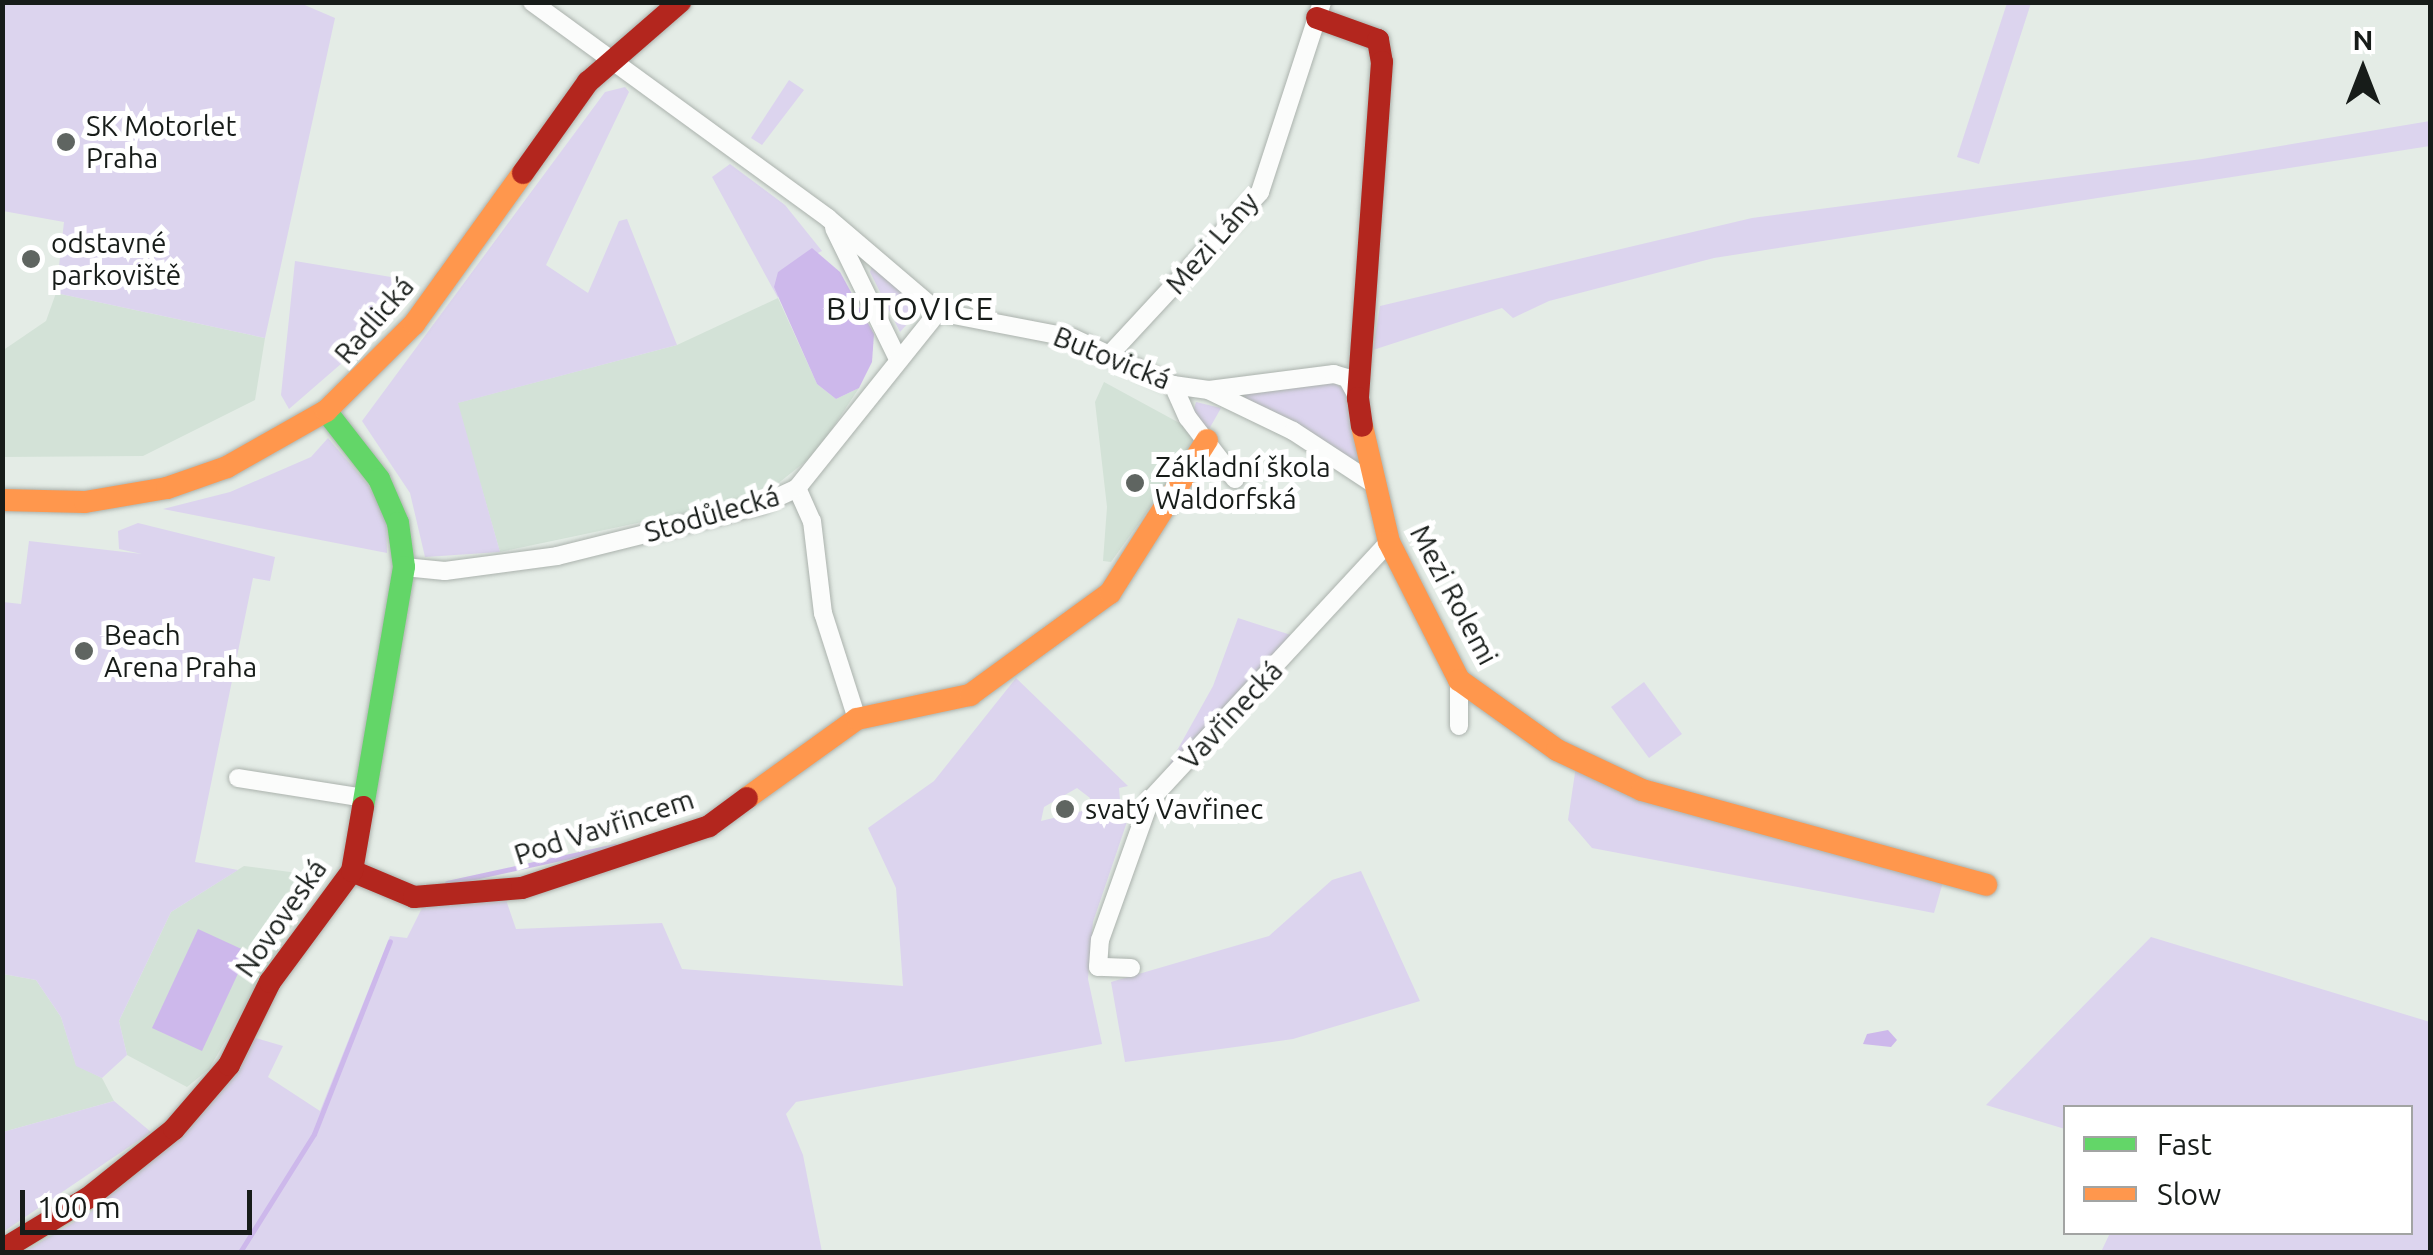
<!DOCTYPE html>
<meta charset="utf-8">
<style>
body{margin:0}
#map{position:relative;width:2433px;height:1255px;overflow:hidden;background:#e4ece6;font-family:Ubuntu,sans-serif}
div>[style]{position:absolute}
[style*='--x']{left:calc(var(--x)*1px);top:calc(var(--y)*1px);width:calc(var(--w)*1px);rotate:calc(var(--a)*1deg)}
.built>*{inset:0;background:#d3e2d7}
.green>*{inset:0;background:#dcd4ee}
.water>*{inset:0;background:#cdb8eb}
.stream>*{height:5px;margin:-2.5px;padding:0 2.5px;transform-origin:2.5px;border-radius:2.5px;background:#cdb8eb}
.roads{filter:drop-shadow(0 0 2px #abb2ad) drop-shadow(0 0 2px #abb2ad)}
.street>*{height:18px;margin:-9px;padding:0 9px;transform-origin:9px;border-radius:9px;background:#fbfcfb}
.fast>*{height:22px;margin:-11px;padding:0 11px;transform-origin:11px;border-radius:11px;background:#63d668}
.slow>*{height:22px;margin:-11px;padding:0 11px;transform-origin:11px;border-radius:11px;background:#ff974d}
.jam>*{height:22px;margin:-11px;padding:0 11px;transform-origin:11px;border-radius:11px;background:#b3261e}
.dots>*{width:28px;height:28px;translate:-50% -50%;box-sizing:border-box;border:5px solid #fff;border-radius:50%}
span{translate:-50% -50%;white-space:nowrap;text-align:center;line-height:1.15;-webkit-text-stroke:10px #fff;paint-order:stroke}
.poi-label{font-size:28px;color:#171c19}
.left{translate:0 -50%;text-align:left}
.street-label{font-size:28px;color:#171c19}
.quarter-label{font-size:32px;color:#171c19;letter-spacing:2.5px}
.frame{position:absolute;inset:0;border:5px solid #171c19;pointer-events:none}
.legend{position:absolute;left:2063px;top:1105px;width:350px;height:130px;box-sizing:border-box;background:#fff;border:2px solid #a2a4a3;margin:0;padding:12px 18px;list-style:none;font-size:30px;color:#171c19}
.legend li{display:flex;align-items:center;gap:20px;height:50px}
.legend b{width:50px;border:2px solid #a2a4a3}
.north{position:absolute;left:2313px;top:20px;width:100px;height:100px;-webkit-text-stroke:8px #fff;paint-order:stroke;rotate:0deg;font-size:28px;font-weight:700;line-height:40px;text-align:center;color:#171c19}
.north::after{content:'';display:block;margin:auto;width:35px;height:45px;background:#171c19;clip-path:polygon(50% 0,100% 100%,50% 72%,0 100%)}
.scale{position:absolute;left:20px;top:1190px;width:232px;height:45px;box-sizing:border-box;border:5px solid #171c19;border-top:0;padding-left:12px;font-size:30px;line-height:35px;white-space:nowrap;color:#171c19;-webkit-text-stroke:8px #fff;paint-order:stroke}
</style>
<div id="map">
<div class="built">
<i style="clip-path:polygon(56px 293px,265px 338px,255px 400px,143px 456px,3px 457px,2px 351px,46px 321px)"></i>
<i style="clip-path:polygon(778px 298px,817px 384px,836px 399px,859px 388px,816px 453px,761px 497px,500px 552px,457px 403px,677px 345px)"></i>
<i style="clip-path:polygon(1104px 382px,1185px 426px,1197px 442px,1111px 562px,1103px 561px,1107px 507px,1095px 402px)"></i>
<i style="clip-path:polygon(244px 866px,321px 876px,209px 1069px,187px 1087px,127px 1055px,119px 1021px,171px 912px)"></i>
<i style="clip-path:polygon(3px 974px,36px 980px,61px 1017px,76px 1065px,102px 1078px,114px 1101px,3px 1132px)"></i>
</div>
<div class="green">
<i style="clip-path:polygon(2px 3px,300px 3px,335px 18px,265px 338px,56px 293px,64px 222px,3px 211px)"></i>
<i style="clip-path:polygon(2007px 3px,2031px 3px,1979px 164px,1957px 157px)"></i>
<i style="clip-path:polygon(789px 80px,804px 90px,762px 145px,751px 138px)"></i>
<i style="clip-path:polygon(625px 87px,629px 92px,546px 265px,588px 293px,619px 221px,627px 219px,677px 345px,458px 403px,500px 552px,425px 557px,410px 493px,362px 421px,605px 92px)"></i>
<i style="clip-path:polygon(2430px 121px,2430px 146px,1714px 258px,1549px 301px,1513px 318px,1502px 308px,1373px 350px,1380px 306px,1752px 218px,2202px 159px)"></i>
<i style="clip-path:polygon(730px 164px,785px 205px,822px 251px,778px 272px,778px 298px,712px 177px)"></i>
<i style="clip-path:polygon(295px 261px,409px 280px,357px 350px,289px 409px,281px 395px)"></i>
<i style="clip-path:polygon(872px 267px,921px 309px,900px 332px,870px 272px)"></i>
<i style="clip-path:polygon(1332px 381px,1348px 392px,1364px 469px,1221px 394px)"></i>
<i style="clip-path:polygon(1196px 402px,1221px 408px,1208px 431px,1193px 413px)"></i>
<i style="clip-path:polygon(328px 438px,368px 485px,386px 518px,387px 553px,163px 509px,230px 492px,311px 457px)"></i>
<i style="clip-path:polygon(138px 523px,275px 557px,270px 581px,253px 578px,195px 862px,238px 870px,171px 912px,119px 1021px,127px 1055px,102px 1078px,76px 1066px,61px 1017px,36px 980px,3px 974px,3px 602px,21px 604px,29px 541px,142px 554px,119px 549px,118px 531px)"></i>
<i style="clip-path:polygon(1238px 618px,1294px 636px,1165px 772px,1213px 686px)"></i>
<i style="clip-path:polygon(evenodd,1016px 678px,1128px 786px,1119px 788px,1120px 800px,1130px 799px,1131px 810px,1093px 922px,1088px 979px,1102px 1044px,796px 1102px,786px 1114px,803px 1155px,822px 1252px,24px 1252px,91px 1212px,180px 1134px,252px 1037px,283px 1046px,268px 1077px,320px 1111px,390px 936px,407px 938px,423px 906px,506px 900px,516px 929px,662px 923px,682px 969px,903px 986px,896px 888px,868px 828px,934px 781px,1016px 678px,1077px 788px,1090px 798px,1086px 810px,1041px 821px,1044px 807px,1077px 788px)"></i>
<i style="clip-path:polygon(1644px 682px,1682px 734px,1649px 758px,1611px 707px)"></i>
<i style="clip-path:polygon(1576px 766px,1943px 882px,1934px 913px,1592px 848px,1568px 820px)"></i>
<i style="clip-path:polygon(1361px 871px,1420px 1001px,1293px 1039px,1125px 1062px,1111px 982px,1269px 936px,1332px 880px)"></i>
<i style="clip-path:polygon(2151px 937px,2430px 1022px,2430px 1252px,2101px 1252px,2110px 1233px,2410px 1232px,2410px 1108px,2066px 1108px,2065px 1129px,1986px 1105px)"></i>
<i style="clip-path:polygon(114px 1101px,151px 1132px,3px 1232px,3px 1132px)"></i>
</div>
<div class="water">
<i style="clip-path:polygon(812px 248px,840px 272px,874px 334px,872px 362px,859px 388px,836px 399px,817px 384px,774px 287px,778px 272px)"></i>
<i style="clip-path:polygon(198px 929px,248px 952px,202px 1051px,152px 1028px)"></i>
<i style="clip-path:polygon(1888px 1030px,1897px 1040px,1891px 1047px,1863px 1044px,1867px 1034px)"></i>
</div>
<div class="stream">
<i style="--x:447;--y:883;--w:172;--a:-12.4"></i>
<i style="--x:240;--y:1252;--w:139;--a:-57.9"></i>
<i style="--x:314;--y:1134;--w:207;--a:-68.5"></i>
</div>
<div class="roads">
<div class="street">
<i style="--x:532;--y:2;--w:366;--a:36.1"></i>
<i style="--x:828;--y:218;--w:145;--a:40.5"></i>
<i style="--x:938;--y:312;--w:137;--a:10.9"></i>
<i style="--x:1073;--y:338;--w:110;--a:25.2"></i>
<i style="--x:1173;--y:385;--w:36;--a:8"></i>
<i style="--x:1209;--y:390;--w:126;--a:-7.3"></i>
<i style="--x:1334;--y:374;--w:14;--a:17"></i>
<i style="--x:1347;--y:378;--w:23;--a:61"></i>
<i style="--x:834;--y:228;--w:144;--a:64"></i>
<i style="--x:1112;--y:352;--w:218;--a:-47.2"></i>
<i style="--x:1260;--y:192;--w:200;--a:-71.9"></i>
<i style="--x:1173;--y:385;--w:36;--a:66"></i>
<i style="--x:1188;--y:418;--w:77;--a:52.4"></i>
<i style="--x:1210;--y:391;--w:92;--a:25.7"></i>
<i style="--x:1293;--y:431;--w:93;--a:33.2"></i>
<i style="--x:797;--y:488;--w:36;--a:66"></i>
<i style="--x:812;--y:521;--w:93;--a:83.2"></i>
<i style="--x:823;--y:613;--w:111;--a:72.2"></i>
<i style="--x:404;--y:567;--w:41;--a:5.6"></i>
<i style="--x:445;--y:571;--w:113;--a:-7.6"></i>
<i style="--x:557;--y:556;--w:210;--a:-14"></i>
<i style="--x:761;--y:505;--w:40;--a:-25"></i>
<i style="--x:797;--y:488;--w:226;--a:-51.3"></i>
<i style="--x:1459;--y:726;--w:46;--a:-90"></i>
<i style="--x:238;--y:778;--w:128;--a:9"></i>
<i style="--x:1131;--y:968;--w:33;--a:-178"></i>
<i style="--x:1098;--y:967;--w:27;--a:-86"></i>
<i style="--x:1100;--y:940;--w:149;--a:-70.3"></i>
<i style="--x:1150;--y:800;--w:352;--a:-47.2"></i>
</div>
<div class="fast">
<i style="--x:326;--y:411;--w:86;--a:52.1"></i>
<i style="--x:379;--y:479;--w:48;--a:66.6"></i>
<i style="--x:398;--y:523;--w:44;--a:82.2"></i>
<i style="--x:404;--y:567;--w:243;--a:99.7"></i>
</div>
<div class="slow">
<i style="--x:1362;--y:426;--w:119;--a:76.9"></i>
<i style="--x:1389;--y:542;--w:155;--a:63.1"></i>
<i style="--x:1459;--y:680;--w:120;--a:35.5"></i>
<i style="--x:1557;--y:750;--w:94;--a:25.2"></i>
<i style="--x:1642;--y:790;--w:357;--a:15.4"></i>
<i style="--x:2;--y:500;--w:83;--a:1.4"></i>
<i style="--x:85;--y:502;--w:83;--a:-9.7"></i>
<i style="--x:167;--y:488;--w:64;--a:-19.3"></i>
<i style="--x:227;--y:467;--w:114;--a:-29.5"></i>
<i style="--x:326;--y:411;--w:124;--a:-44.7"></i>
<i style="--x:414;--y:324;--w:186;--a:-54.2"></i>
<i style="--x:747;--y:798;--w:135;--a:-35.7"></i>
<i style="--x:857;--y:719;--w:116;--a:-12"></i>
<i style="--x:970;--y:695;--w:173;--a:-36.1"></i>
<i style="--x:1110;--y:593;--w:181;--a:-57.6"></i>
</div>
<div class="jam">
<i style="--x:1317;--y:18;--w:65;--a:19.8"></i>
<i style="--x:1378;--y:40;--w:22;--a:80"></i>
<i style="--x:1382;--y:62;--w:337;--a:94.1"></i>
<i style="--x:1358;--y:398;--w:28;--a:82"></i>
<i style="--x:523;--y:173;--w:112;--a:-54.5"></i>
<i style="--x:588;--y:82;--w:122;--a:-41"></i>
<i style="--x:352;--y:871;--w:67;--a:22.8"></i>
<i style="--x:414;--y:897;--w:108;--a:-4.8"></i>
<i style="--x:522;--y:888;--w:197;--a:-18.3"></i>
<i style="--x:709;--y:826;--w:47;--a:-36.4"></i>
<i style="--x:2;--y:1250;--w:100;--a:-31.2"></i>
<i style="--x:88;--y:1198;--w:110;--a:-38.7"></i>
<i style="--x:174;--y:1129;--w:84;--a:-49.3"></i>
<i style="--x:229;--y:1065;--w:93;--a:-63.7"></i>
<i style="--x:270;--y:982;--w:138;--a:-53.5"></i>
<i style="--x:352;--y:871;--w:65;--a:-80.2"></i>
</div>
</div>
<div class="dots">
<i style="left:66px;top:142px;background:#5f6561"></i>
<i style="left:31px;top:259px;background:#5f6561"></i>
<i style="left:1135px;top:483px;background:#5f6561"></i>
<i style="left:84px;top:651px;background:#5f6561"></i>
<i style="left:1065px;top:809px;background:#5f6561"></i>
</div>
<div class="poi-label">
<span class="left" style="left:86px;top:142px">SK Motorlet<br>Praha</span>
<span class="left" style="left:51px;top:259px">odstavné<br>parkoviště</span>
<span class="left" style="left:1155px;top:483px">Základní škola<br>Waldorfská</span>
<span class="left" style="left:104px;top:651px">Beach<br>Arena Praha</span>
<span class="left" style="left:1085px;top:809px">svatý Vavřinec</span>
</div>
<div class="street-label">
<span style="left:1212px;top:243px;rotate:-49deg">Mezi Lány</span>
<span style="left:374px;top:320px;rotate:-49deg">Radlická</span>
<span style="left:1112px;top:358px;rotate:22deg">Butovická</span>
<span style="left:712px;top:514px;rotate:-16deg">Stodůlecká</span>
<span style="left:1454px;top:595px;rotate:62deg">Mezi Rolemi</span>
<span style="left:1231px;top:715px;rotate:-47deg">Vavřinecká</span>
<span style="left:604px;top:827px;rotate:-18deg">Pod Vavřincem</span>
<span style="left:281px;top:918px;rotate:-55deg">Novoveská</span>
</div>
<div class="quarter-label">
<span style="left:911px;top:308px">BUTOVICE</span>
</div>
<div class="frame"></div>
<ul class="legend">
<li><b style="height:12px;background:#63d668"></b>Fast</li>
<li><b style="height:12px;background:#ff974d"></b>Slow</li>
</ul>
<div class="north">N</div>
<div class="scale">100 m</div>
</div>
